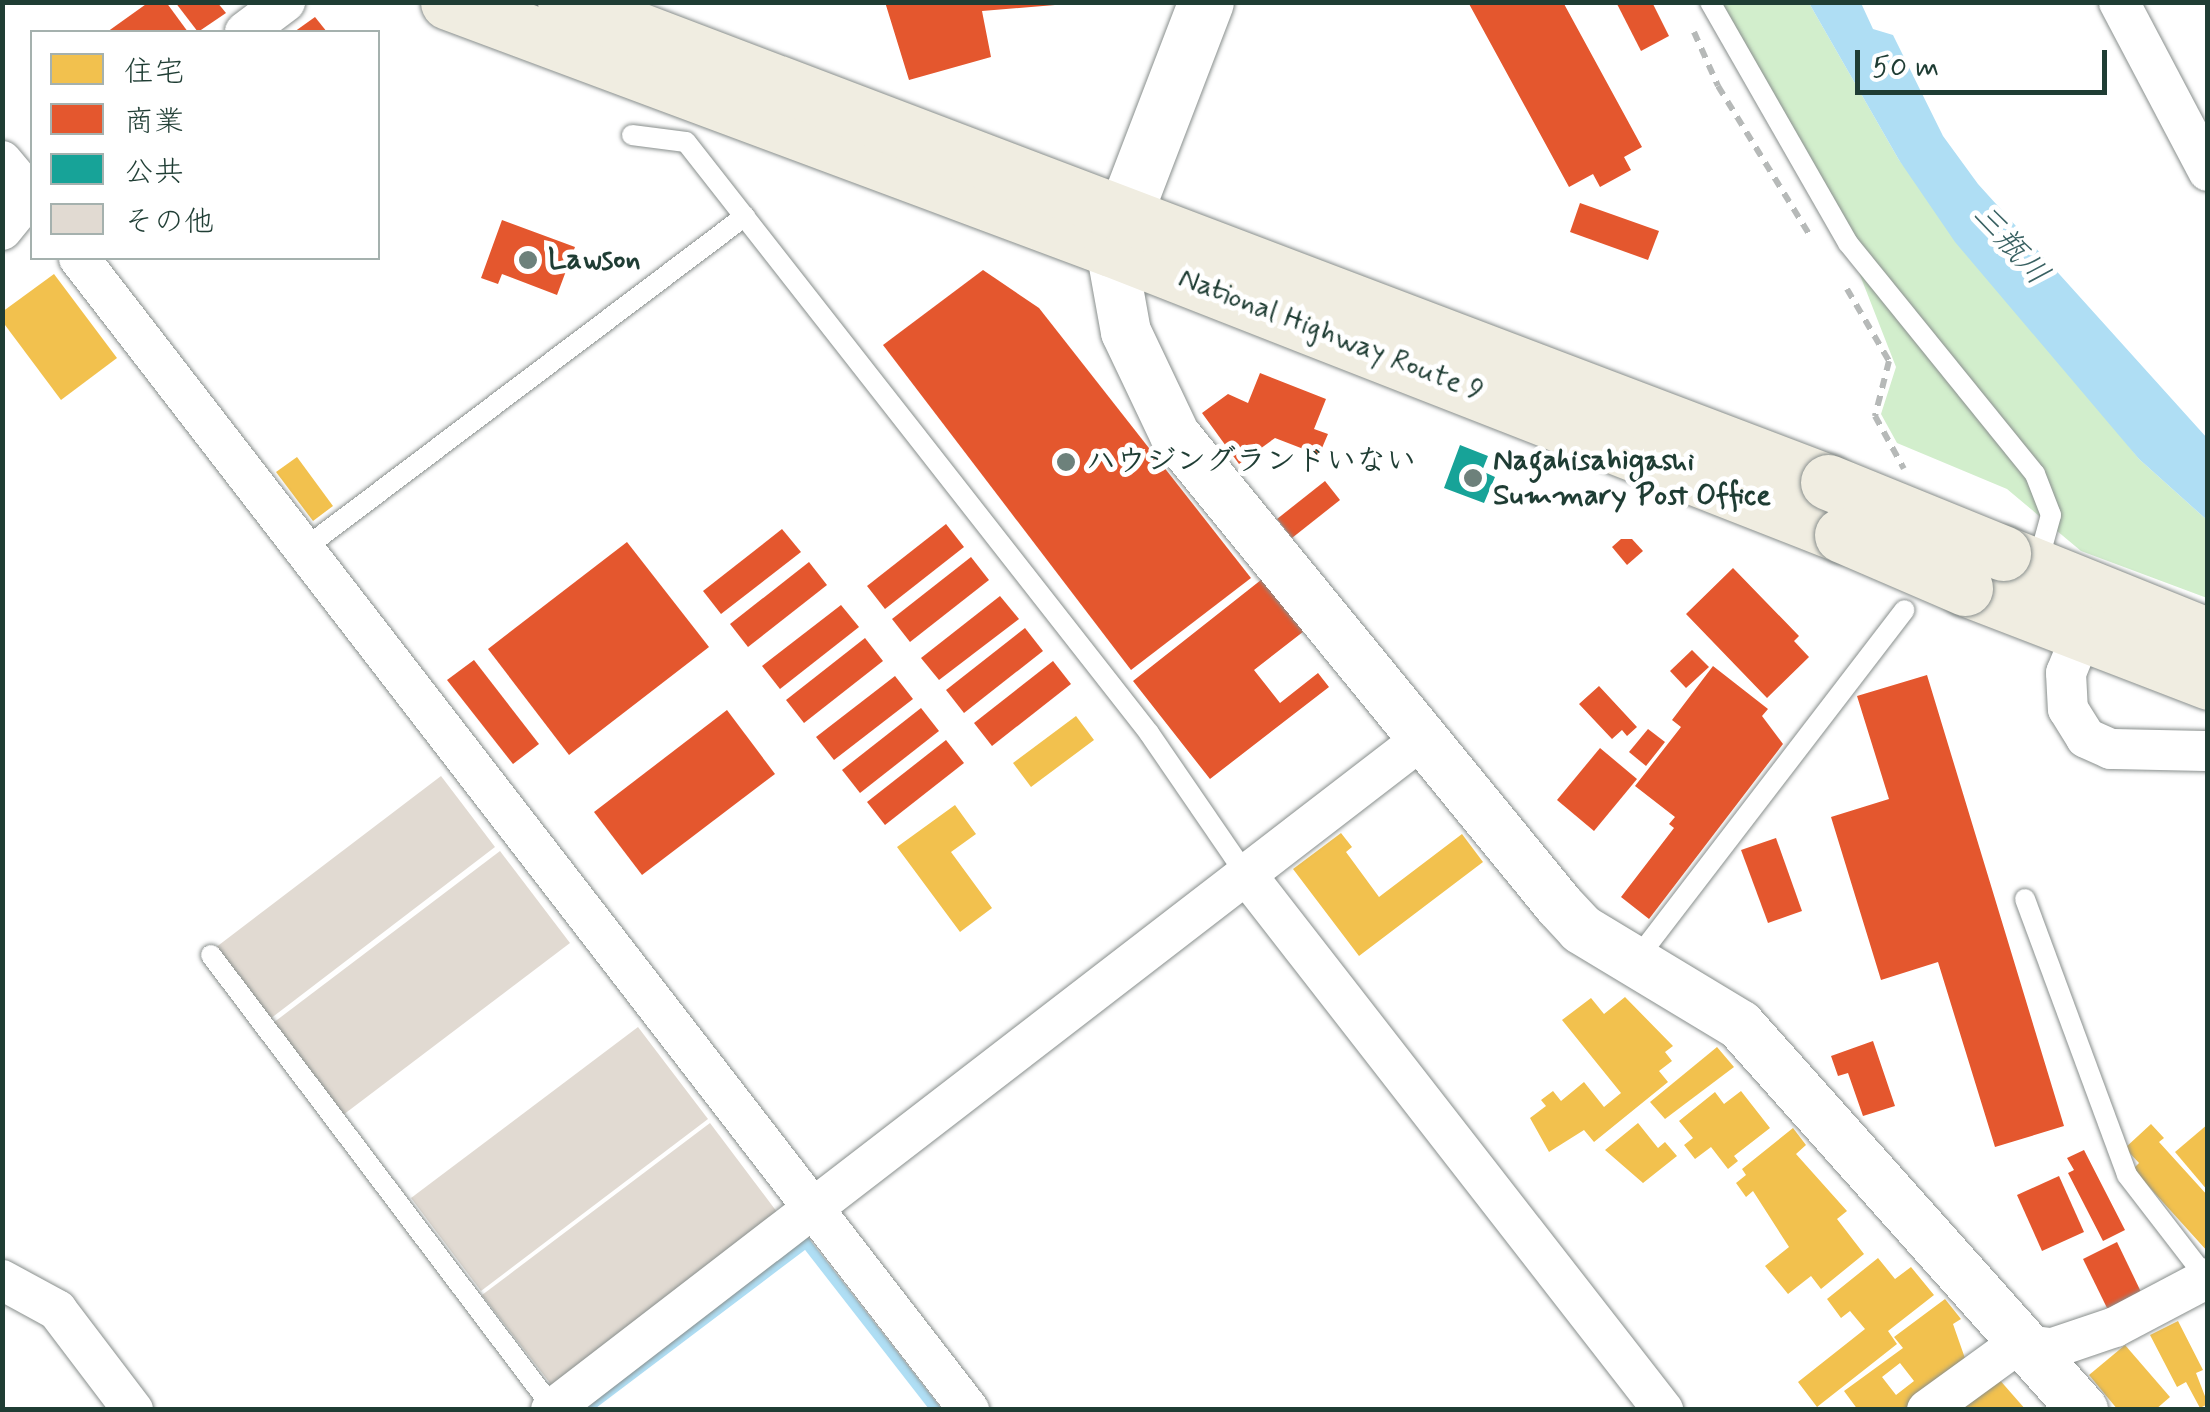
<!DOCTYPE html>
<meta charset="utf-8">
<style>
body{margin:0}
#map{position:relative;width:2210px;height:1412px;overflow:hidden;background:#fff;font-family:Mynerve,"Klee One",sans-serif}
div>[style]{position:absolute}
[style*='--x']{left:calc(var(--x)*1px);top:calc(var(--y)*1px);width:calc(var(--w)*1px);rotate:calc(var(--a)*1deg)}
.green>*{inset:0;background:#d2eecc}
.water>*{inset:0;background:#afdef4}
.homes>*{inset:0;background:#f2c14e}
.shops>*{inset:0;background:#e4572e}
.public>*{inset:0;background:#17a398}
.stream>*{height:10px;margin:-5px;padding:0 5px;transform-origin:5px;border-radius:5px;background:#afdef4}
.building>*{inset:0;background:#e1dad2}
.path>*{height:6px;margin-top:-3px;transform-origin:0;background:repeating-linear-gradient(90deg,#b6b9b8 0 10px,transparent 0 18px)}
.roads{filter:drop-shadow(0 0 2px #898f8d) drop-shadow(0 0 2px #898f8d)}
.service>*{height:20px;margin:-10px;padding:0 10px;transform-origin:10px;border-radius:10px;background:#fff}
.minor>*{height:40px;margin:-20px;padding:0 20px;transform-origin:20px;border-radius:20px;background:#fff}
.tertiary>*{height:50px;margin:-25px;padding:0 25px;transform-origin:25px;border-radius:25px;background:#fff}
.secondary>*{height:55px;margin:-27.5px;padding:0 27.5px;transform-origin:27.5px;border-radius:27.5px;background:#fff}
.trunk>*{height:55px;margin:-27.5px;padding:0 27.5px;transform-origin:27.5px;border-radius:27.5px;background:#f0ede1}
.bridges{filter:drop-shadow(0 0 2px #898f8d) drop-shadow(0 0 2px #898f8d)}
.trunk-bridge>*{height:55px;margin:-27.5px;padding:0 27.5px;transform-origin:27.5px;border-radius:27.5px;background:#f0ede1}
.dots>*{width:28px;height:28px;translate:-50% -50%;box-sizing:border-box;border:5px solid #fff;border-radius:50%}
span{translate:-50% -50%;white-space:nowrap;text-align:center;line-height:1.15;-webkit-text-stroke:10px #fff;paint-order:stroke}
.poi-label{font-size:30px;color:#1f3d34;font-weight:700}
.left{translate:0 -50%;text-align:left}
.street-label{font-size:30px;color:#1f3d34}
.water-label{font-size:32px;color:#3a6263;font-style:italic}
.frame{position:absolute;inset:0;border:5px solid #1f3d34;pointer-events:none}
.legend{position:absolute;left:30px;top:30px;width:350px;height:230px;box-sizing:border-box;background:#fff;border:2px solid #a5b1ae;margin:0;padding:12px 18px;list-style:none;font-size:30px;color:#1f3d34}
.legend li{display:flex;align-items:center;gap:20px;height:50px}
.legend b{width:50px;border:2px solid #a5b1ae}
.scale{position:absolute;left:1855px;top:50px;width:252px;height:45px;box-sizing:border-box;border:5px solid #1f3d34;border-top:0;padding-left:12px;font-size:30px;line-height:35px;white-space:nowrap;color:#1f3d34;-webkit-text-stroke:8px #fff;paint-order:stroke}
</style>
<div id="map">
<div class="green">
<i style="clip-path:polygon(1715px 3px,1809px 3px,1899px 160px,2139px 459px,2207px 520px,2207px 598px,2081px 551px,2007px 489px,1897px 443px,1881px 414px,1896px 367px,1831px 201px)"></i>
</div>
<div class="water">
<i style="clip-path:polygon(1809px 3px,1861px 3px,1873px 29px,1893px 35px,1943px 136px,1978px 184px,2207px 438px,2207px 520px,2139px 459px,1955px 242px,1899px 160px)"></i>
</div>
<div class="homes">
<i style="clip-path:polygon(54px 274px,117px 358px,61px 400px,2px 321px,2px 312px)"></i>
<i style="clip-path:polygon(297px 457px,333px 506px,313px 521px,276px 472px)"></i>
<i style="clip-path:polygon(1076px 716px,1094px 740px,1031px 787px,1013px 763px)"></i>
<i style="clip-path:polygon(955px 805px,976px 834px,951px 852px,992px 908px,960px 932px,897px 847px)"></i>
<i style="clip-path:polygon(1341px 833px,1352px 847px,1346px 852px,1379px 897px,1462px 834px,1483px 862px,1359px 956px,1293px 869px)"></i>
<i style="clip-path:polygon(1625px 997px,1673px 1046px,1665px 1052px,1672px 1061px,1659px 1071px,1668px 1082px,1594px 1142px,1584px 1130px,1549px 1152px,1530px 1118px,1546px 1106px,1541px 1100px,1553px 1091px,1561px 1101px,1584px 1082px,1604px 1107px,1621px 1093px,1562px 1020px,1591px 998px,1604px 1014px)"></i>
<i style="clip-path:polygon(1717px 1047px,1734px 1067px,1665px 1119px,1650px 1102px)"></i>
<i style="clip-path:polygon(1741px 1091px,1770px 1128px,1734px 1156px,1738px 1161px,1728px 1169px,1711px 1147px,1695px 1159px,1684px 1145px,1693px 1138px,1679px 1121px,1715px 1092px,1724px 1104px)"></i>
<i style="clip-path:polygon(1638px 1123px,1658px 1148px,1665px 1142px,1677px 1156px,1643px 1183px,1605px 1150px)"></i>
<i style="clip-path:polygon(2151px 1124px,2164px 1138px,2159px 1142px,2208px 1196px,2208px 1252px,2133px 1169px,2139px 1163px,2125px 1148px)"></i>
<i style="clip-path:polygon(2208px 1124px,2208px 1191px,2175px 1152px)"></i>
<i style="clip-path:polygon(1793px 1128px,1806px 1145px,1796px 1154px,1847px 1211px,1837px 1219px,1864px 1254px,1821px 1289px,1811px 1276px,1788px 1294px,1765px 1266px,1789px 1247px,1753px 1191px,1746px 1197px,1736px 1183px,1746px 1175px,1742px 1169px)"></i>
<i style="clip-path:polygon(1878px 1258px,1895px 1279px,1911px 1267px,1934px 1295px,1888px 1331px,1897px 1344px,1817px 1407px,1798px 1382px,1865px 1329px,1850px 1311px,1841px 1318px,1827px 1299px)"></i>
<i style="clip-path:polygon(evenodd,1945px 1299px,1961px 1319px,1953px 1324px,1967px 1364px,1906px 1410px,1858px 1410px,1844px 1391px,1903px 1348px,1894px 1337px,1945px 1299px,1900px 1363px,1914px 1381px,1896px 1395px,1882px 1377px,1900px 1363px)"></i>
<i style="clip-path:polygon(2178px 1321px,2203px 1370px,2196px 1373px,2208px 1404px,2200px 1408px,2186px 1382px,2177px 1387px,2150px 1335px)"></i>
<i style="clip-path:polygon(2125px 1345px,2170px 1397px,2155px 1410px,2118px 1410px,2089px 1375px)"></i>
<i style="clip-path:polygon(1998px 1378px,2026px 1410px,1961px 1410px)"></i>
</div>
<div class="shops">
<i style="clip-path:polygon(149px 2px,166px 2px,188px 32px,107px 32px)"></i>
<i style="clip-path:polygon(175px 2px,217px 2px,226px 13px,198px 32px)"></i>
<i style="clip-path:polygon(885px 2px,1055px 2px,1055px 5px,982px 11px,991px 57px,909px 80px)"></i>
<i style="clip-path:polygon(1468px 2px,1563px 2px,1642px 147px,1624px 157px,1631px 170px,1600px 187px,1593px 174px,1569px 187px)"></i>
<i style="clip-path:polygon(1616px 2px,1652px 2px,1669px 36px,1641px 51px)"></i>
<i style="clip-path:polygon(315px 17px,327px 32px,294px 32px)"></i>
<i style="clip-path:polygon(1580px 203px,1659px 231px,1648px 260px,1570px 232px)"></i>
<i style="clip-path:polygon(502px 220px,575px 247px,557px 295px,502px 274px,498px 284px,481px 278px)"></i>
<i style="clip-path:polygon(983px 270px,1039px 308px,1251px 578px,1131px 670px,883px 345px)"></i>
<i style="clip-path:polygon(1260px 373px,1326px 399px,1314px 429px,1328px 434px,1319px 455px,1275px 438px,1239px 464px,1202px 413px,1228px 394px,1248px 403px)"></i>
<i style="clip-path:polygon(1325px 481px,1340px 500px,1292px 538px,1277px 519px)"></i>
<i style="clip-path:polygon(946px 524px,964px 547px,885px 609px,867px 586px)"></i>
<i style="clip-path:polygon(782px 529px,801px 552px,721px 614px,703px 591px)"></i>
<i style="clip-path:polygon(1621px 539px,1632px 539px,1643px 551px,1627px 565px,1612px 547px)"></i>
<i style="clip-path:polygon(627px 542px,709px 647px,569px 755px,488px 649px)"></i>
<i style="clip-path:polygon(971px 557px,989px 580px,910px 642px,892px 619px)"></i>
<i style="clip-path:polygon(809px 562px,827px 585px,748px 647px,730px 624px)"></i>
<i style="clip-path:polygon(1733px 568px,1799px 636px,1794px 641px,1809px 657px,1767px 698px,1686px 614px)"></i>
<i style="clip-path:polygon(1266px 576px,1308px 628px,1254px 670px,1280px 703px,1318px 673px,1329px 687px,1210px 779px,1133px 681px)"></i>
<i style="clip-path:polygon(1000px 596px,1019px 619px,939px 680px,921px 658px)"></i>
<i style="clip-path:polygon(841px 605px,859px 627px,780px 689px,762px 666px)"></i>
<i style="clip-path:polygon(1025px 628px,1043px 651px,964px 713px,946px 690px)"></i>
<i style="clip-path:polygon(865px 638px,883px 661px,804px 723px,786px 700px)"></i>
<i style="clip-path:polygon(1692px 650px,1709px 667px,1686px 688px,1670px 671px)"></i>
<i style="clip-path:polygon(474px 660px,539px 744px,513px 764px,447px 680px)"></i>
<i style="clip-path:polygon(1053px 661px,1071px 684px,992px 746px,974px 723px)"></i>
<i style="clip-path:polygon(1713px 666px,1768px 709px,1762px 716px,1783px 744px,1649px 919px,1621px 897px,1674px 828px,1669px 824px,1675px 817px,1635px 786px,1681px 727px,1672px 720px)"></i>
<i style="clip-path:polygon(1927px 675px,2064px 1126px,1995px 1147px,1938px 962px,1881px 980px,1831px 817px,1889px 799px,1857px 696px)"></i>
<i style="clip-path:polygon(895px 676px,913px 699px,834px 760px,816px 737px)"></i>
<i style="clip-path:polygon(1599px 686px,1637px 727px,1627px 736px,1622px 730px,1612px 739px,1579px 704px)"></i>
<i style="clip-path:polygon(921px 708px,939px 731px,860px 793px,842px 770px)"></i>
<i style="clip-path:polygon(727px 710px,775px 774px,642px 875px,594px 812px)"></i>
<i style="clip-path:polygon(1648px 729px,1665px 742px,1646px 766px,1629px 752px)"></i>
<i style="clip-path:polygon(946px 740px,964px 763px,885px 825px,867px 802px)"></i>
<i style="clip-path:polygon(1600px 748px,1637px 779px,1594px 831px,1557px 800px)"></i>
<i style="clip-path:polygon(1776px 838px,1802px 911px,1768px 923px,1741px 850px)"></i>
<i style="clip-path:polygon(1873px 1041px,1895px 1106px,1863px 1116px,1848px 1073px,1838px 1076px,1831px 1056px)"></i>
<i style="clip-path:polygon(2084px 1150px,2125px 1230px,2103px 1241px,2068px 1173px,2074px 1170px,2067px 1158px)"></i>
<i style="clip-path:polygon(2059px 1176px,2084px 1232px,2042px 1251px,2017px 1195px)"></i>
<i style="clip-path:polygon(2117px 1242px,2142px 1294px,2108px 1310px,2083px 1259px)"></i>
</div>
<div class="public">
<i style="clip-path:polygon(1460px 445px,1488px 456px,1482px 471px,1495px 477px,1484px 503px,1444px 488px)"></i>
</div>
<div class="stream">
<i style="--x:585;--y:1410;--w:277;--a:-37.1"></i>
<i style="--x:806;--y:1243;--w:212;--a:52.1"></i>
</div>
<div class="building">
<i style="clip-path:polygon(441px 776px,495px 847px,270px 1019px,215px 948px)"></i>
<i style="clip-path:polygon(500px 851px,570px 943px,343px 1115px,273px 1023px)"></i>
<i style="clip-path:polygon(638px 1027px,708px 1119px,481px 1291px,411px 1198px)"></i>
<i style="clip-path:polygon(710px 1123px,780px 1216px,553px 1387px,482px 1295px)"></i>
</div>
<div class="path">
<i style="--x:1694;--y:32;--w:59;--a:66"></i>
<i style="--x:1718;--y:86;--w:174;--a:58.4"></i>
<i style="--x:1847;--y:289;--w:83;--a:59.7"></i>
<i style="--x:1889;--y:361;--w:57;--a:104.3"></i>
<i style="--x:1875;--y:416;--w:60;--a:61.3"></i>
</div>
<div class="roads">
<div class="service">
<i style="--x:1710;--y:2;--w:278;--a:60.2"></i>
<i style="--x:1848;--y:243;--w:297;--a:51"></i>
<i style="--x:2035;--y:474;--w:44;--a:68.7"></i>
<i style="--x:2051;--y:515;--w:53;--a:105.4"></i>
<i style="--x:632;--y:135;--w:54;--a:7.4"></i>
<i style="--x:686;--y:142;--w:751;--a:51.92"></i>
<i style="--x:1149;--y:733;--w:170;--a:55.6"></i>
<i style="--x:301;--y:551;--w:556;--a:-37.03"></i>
<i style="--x:2025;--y:899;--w:294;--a:69.7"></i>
<i style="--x:2127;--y:1175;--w:131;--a:52.4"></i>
<i style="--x:211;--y:955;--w:568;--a:52.95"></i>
<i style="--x:1636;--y:960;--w:441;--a:-52.5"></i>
</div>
<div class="minor">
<i style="--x:2119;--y:2;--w:191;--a:62.2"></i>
<i style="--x:245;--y:32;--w:50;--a:-36.9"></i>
<i style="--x:2;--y:161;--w:47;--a:50.2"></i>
<i style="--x:2;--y:230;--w:48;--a:-51"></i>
<i style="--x:79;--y:258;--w:1456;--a:52.31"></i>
<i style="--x:2082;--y:634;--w:42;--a:112.3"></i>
<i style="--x:2066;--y:673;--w:36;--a:87"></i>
<i style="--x:2068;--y:709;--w:34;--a:58"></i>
<i style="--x:2086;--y:738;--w:27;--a:24"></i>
<i style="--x:2111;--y:749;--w:97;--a:1.2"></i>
<i style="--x:1245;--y:873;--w:681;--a:52.1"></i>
<i style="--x:2;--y:1280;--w:63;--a:28.6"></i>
<i style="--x:57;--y:1310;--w:126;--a:52.8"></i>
<i style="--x:551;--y:1410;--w:1099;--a:-37.61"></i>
<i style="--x:1927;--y:1410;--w:112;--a:-36"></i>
<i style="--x:2018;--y:1344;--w:35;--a:7"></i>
<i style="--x:2053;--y:1348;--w:65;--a:-18.7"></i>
<i style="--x:2115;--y:1327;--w:105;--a:-27.8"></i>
</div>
<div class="tertiary">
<i style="--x:1111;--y:249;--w:84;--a:79.8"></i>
<i style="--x:1126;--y:332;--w:114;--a:64.6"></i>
<i style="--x:1175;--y:435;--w:607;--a:50.75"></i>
<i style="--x:1559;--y:905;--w:33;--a:47"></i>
<i style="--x:1581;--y:929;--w:186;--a:31.1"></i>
<i style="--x:1740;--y:1025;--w:516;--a:48.3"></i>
</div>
<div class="secondary">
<i style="--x:1111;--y:249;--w:265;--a:-69"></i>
</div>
<div class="trunk">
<i style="--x:448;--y:2;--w:708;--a:20.43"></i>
<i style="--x:1111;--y:249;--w:785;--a:21.37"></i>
<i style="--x:565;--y:2;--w:1351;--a:20.81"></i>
<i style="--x:2003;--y:553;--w:221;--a:22"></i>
<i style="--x:1965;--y:588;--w:261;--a:21.1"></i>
</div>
</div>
<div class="bridges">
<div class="trunk-bridge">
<i style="--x:1828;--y:482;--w:189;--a:22.1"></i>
<i style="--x:1842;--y:535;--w:134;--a:23.3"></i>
</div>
</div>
<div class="dots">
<i style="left:528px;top:260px;background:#6d817b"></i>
<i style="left:1066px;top:462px;background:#6d817b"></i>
<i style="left:1473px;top:478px;background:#6d817b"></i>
</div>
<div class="poi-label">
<span class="left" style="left:548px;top:260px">Lawson</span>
<span class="left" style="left:1493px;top:478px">Nagahisahigashi<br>Summary Post Office</span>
<span class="left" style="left:1086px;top:462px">ハウジングランドいない</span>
</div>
<div class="street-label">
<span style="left:1331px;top:335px;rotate:21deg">National Highway Route 9</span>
</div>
<div class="water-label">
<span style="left:2010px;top:245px;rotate:48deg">三瓶川</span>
</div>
<div class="frame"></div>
<ul class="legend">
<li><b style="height:28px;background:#f2c14e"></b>住宅</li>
<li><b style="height:28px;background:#e4572e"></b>商業</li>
<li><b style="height:28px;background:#17a398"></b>公共</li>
<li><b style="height:28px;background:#e1dad2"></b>その他</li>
</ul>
<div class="scale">50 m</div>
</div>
